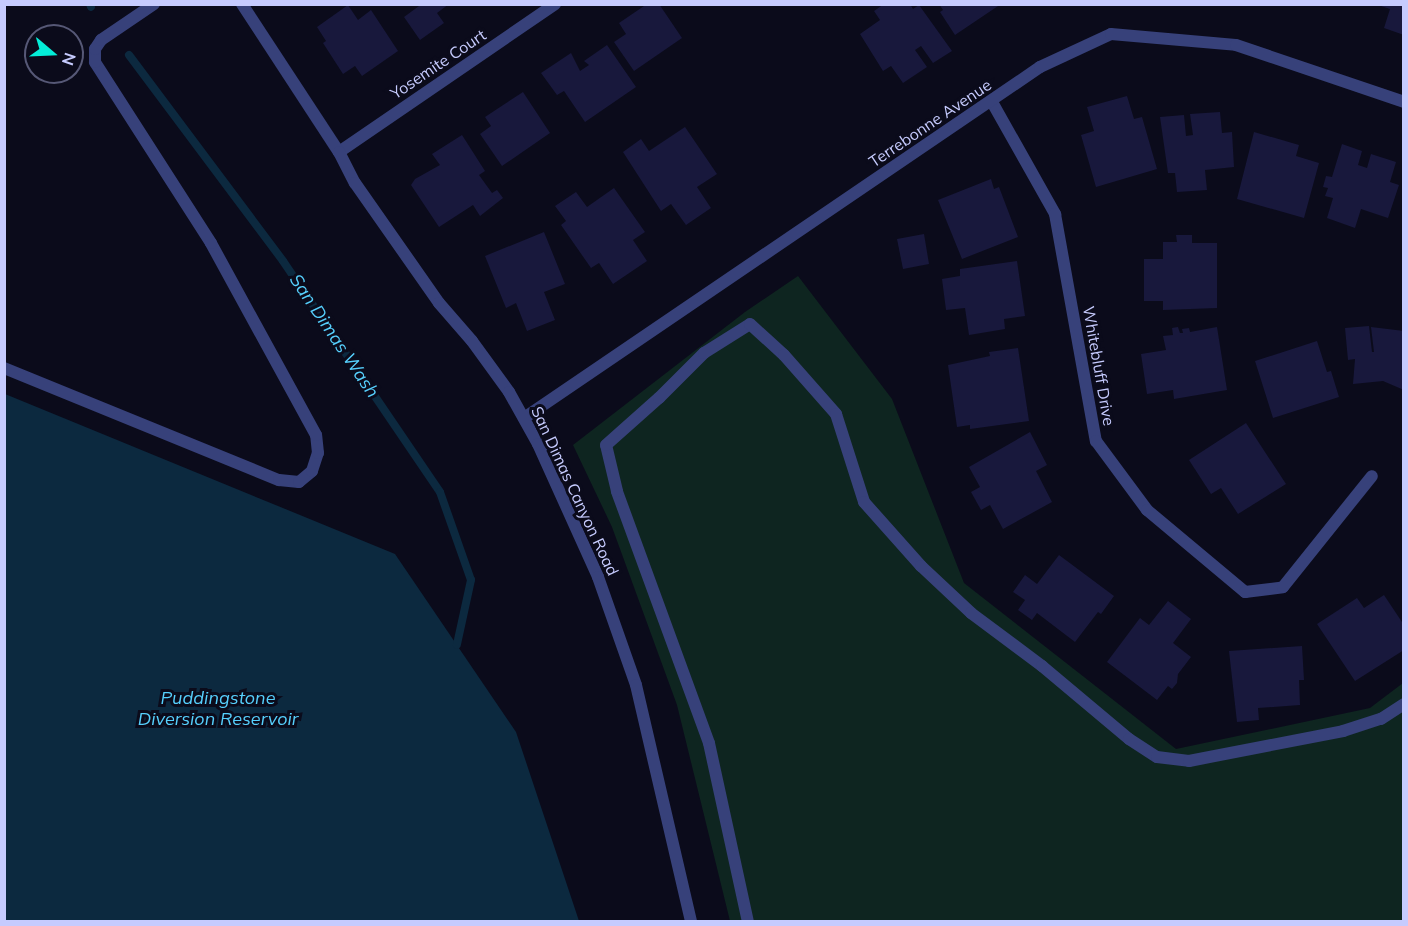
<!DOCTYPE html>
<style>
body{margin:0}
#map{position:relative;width:1408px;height:926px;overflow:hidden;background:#0b0b1b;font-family:Mulish,sans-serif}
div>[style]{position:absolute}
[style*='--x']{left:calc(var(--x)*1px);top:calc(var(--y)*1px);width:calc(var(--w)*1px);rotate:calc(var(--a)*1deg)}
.green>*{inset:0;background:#0e2520}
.water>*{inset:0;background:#0c293f}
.stream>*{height:8px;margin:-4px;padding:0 4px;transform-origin:4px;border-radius:4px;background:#0c293f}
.building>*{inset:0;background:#18183c}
.service>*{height:12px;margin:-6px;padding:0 6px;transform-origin:6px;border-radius:6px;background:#37417a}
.minor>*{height:12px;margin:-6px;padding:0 6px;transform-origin:6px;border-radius:6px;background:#37417a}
.tertiary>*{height:12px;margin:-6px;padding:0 6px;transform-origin:6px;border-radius:6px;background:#37417a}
span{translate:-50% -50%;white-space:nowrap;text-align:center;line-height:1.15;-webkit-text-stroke:6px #0b0b1b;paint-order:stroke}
.street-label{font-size:16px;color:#c6cbfe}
.water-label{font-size:18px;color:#56cffc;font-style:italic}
.frame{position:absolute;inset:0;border:6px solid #c6cbfe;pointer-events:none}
.north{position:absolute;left:24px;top:24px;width:60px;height:60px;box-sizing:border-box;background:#0b0b1b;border:2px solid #565876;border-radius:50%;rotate:109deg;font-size:16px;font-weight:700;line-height:24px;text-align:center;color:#c6cbfe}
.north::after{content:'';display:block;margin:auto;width:21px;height:27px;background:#04edd8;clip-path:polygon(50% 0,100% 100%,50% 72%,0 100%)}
</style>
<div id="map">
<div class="green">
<i style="clip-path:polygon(798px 276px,892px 399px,964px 583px,1176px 749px,1370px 708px,1403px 683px,1403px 921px,730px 921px,677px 705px,612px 527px,573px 445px,745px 312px)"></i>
</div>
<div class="water">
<i style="clip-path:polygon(5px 394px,395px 554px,516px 732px,579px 921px,5px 921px)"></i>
</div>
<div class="stream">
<i style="--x:90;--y:4;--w:3;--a:72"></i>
<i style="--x:129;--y:55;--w:257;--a:53.2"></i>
<i style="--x:283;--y:261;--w:279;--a:55.8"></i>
<i style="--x:440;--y:492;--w:93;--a:70.6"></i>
<i style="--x:471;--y:580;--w:66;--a:102.3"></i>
</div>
<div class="building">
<i style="clip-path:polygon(418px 4px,449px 4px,437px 13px,444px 23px,420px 40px,404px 17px,419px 6px)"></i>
<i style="clip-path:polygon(647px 4px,659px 4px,682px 38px,634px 71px,614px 42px,626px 34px,619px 23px)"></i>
<i style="clip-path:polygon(884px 4px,910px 4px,913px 9px,919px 5px,952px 51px,933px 63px,921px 46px,915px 50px,927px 67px,903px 83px,891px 66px,883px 71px,860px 34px,880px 20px,874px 11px)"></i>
<i style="clip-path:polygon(939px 4px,1001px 4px,955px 35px,940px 12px,943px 10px)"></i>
<i style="clip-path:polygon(348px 5px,358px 20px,371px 10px,398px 51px,362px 76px,355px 66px,343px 74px,323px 43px,326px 41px,317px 27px)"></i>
<i style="clip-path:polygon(1378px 5px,1404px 5px,1404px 35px,1384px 28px,1390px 9px)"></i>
<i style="clip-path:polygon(607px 45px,636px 87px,585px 122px,564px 91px,557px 95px,541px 73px,571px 53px,580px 71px,589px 65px,584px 61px)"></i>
<i style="clip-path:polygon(523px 92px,550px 133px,502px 166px,480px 134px,491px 126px,485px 117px)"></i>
<i style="clip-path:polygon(1127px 96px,1134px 119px,1142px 117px,1157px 169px,1096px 187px,1081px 135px,1094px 131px,1087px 107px)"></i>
<i style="clip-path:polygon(1220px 112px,1222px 133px,1232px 132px,1234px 167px,1205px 170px,1207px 190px,1177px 192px,1175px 173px,1168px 173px,1160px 117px,1184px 115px,1186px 136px,1193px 135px,1190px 114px)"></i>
<i style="clip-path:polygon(685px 127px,717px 174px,697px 187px,711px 208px,686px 225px,671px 204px,661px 211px,623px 152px,641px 139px,649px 151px)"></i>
<i style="clip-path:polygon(1254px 132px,1299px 145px,1296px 156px,1319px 163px,1304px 218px,1237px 199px)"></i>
<i style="clip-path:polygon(462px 135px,485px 171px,479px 175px,492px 193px,497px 190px,503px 198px,480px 216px,473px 205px,439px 227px,411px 185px,415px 179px,440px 165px,432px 154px)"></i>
<i style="clip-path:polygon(1342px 144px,1362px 151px,1358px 165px,1367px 168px,1371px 154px,1396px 162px,1390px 182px,1399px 185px,1388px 218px,1361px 209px,1355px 228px,1327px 218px,1333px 198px,1325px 196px,1328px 188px,1323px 187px,1326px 176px,1332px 177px)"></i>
<i style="clip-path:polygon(991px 179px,994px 189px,999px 187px,1018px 237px,962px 259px,938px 200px)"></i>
<i style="clip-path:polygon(614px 188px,645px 232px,633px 240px,647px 261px,613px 284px,599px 263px,591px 268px,561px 225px,566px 221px,555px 206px,576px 192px,587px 207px)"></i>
<i style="clip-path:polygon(544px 232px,565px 284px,544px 292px,555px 320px,527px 331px,516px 303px,506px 308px,485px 256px)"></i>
<i style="clip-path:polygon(924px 234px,929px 264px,903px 269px,897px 239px)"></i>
<i style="clip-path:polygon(1176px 235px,1192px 235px,1192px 243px,1217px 243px,1217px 308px,1163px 310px,1163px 301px,1144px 301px,1144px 259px,1163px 259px,1163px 242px,1177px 242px)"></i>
<i style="clip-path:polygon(1017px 261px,1025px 316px,1004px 319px,1005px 329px,969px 335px,965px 308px,946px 310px,942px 279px,960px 276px,960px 269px)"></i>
<i style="clip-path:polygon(1369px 326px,1372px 352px,1374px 352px,1371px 327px,1404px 331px,1404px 390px,1383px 381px,1353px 384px,1355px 359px,1348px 360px,1345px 328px)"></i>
<i style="clip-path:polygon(1178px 327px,1180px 333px,1183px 333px,1182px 329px,1189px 328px,1190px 332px,1217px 327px,1227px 390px,1174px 399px,1173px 390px,1147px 394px,1141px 354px,1166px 350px,1163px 336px,1173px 335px,1172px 328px)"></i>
<i style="clip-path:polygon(1317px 341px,1327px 372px,1331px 371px,1339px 397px,1273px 418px,1255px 361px)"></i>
<i style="clip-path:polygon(1018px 348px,1029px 421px,970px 429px,970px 425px,957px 427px,948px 365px,990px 356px,989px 352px)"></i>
<i style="clip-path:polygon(1246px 423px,1286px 484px,1238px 514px,1221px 488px,1211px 494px,1189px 460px)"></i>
<i style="clip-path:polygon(1030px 432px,1047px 465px,1036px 471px,1052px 502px,1003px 529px,990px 505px,981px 510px,971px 492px,980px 487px,969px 467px)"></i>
<i style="clip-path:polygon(1059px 555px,1114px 596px,1101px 614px,1098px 612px,1075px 642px,1037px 613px,1032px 620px,1018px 610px,1025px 600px,1013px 592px,1025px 575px,1037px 584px)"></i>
<i style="clip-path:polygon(1384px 595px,1404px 625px,1404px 650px,1355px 681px,1317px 624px,1357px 598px,1364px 608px)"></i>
<i style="clip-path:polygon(1168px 601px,1191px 619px,1173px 643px,1191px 657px,1178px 674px,1177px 683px,1172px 689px,1168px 686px,1157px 700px,1107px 662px,1140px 618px,1149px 625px)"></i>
<i style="clip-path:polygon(1302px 646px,1304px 680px,1299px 680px,1300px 705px,1258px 708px,1259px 720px,1237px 722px,1229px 651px)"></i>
</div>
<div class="service">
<i style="--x:4;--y:368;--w:297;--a:22.2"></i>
<i style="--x:279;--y:480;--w:20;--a:6"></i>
<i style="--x:299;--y:482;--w:17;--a:-40"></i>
<i style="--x:312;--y:471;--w:19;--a:-72"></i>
<i style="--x:318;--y:453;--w:18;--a:-96"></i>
<i style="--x:316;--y:435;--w:219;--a:-118.7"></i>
<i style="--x:211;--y:243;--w:215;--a:-122.7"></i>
<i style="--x:95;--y:62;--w:13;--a:-90"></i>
<i style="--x:95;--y:49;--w:11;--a:-56"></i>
<i style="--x:101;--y:40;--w:64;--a:-34.2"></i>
<i style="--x:748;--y:922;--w:183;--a:-102.3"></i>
<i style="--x:709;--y:743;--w:268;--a:-110.1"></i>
<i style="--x:617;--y:491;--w:47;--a:-103.4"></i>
<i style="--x:606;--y:445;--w:71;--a:-41.6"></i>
<i style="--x:659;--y:398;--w:64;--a:-45"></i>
<i style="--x:704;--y:353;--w:54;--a:-32.2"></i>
<i style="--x:750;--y:324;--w:46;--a:42.4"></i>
<i style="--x:784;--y:355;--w:79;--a:48.6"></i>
<i style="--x:836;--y:414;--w:92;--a:72.3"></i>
<i style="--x:864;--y:502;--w:86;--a:48.3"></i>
<i style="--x:921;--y:566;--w:69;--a:43.2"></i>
<i style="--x:971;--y:613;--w:89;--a:36.7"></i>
<i style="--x:1042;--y:666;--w:114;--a:40"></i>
<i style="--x:1129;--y:739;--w:33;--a:33"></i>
<i style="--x:1157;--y:757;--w:32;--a:7"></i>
<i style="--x:1189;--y:761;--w:157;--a:-11"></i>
<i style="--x:1343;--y:731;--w:40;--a:-18"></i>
<i style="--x:1381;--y:719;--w:27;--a:-33"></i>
</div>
<div class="minor">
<i style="--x:992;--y:102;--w:129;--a:60.6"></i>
<i style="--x:1055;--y:214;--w:231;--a:79.8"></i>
<i style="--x:1096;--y:441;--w:86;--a:53.5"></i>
<i style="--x:1147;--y:510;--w:128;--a:39.9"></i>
<i style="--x:1245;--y:592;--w:38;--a:-7"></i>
<i style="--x:1283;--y:587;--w:142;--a:-51.3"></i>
<i style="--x:339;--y:152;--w:262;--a:-34.4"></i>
<i style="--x:524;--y:418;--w:624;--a:-34.22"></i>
<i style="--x:1040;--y:67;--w:78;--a:-24.9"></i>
<i style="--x:1111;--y:34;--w:125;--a:5"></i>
<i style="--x:1236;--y:45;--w:177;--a:18.7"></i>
</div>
<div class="tertiary">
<i style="--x:242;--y:4;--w:177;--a:56.8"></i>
<i style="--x:339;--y:152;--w:35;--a:63"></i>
<i style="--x:355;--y:183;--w:146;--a:55"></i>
<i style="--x:439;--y:303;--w:50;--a:49"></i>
<i style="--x:472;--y:341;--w:63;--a:54"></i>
<i style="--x:509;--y:392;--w:60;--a:60.9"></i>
<i style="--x:538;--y:444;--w:146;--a:65.7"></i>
<i style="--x:598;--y:577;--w:114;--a:70.6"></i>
<i style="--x:636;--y:685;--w:243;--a:76.9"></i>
</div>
<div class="street-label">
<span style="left:438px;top:64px;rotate:-34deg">Yosemite Court</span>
<span style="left:930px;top:123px;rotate:-34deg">Terrebonne Avenue</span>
<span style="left:1099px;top:366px;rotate:80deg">Whitebluff Drive</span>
<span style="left:575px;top:491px;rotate:65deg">San Dimas Canyon Road</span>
</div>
<div class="water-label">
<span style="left:334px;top:336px;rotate:56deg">San Dimas Wash</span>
<span style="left:218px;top:709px">Puddingstone<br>Diversion Reservoir</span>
</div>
<div class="frame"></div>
<div class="north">N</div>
</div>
